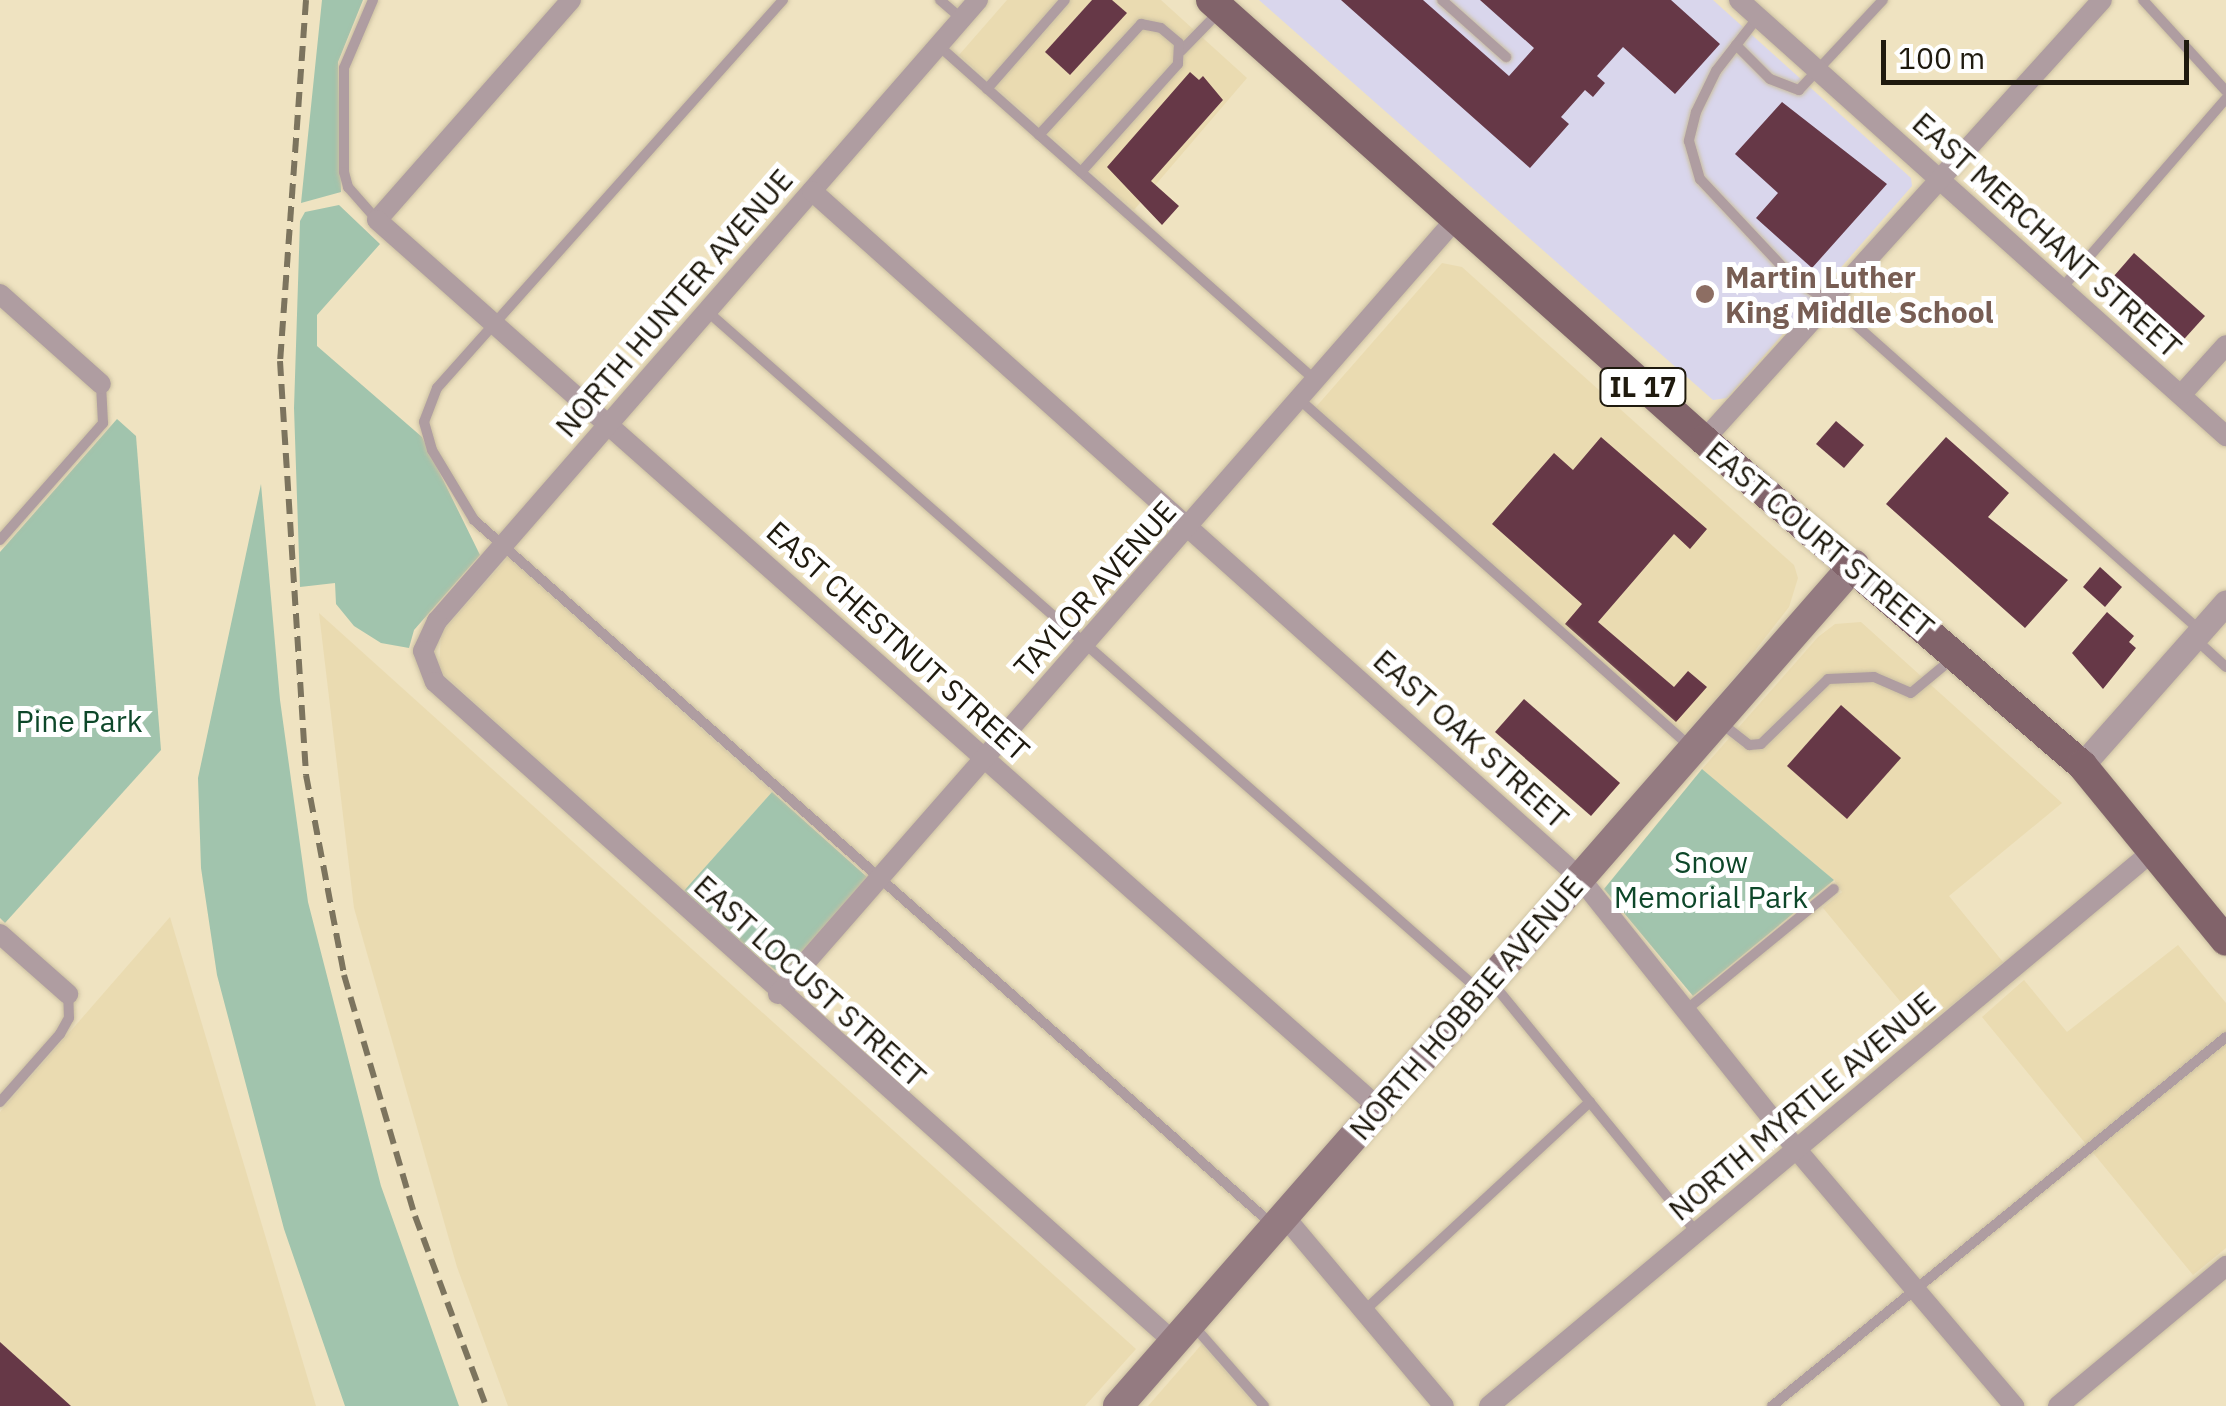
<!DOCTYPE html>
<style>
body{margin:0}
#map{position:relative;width:2226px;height:1406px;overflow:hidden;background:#efe3c1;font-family:"IBM Plex Sans",sans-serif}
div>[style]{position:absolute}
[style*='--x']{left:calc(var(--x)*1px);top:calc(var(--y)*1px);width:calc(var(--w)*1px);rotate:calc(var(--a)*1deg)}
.built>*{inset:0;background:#eadbb1}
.education>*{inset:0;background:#d9d6ec}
.green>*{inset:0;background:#a1c4ad}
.building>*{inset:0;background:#663847}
.roads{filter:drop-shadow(0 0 2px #cabfa1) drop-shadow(0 0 2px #cabfa1)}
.service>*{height:10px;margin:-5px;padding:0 5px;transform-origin:5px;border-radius:5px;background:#af9da1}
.minor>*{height:20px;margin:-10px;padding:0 10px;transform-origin:10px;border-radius:10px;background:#af9da1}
.tertiary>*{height:25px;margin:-12.5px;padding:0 12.5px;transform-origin:12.5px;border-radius:12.5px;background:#af9da1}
.secondary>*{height:30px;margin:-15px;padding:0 15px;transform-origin:15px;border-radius:15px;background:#947b81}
.primary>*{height:30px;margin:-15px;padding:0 15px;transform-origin:15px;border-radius:15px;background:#81636a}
.rail>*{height:6px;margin-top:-3px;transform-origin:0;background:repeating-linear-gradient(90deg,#7c745e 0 15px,transparent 0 23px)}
.dots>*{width:28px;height:28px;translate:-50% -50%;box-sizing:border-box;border:5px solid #fff;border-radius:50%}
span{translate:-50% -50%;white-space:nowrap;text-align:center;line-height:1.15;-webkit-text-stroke:10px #fff;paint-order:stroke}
.shield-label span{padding:2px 8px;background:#fff;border:2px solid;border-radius:8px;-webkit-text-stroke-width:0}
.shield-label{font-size:28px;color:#1f1a0e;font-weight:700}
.street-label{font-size:30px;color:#1f1a0e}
.education-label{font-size:30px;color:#785e54;font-weight:700}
.left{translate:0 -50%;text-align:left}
.park-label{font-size:30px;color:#0d4729}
.scale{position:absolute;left:1881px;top:40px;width:308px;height:45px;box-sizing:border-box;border:5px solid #1f1a0e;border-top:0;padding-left:12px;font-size:30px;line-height:35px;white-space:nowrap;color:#1f1a0e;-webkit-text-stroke:8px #fff;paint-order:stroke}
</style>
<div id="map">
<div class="built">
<i style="clip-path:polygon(1007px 0,1161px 0,1247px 78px,1134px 210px,959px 55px)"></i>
<i style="clip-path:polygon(1442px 263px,1462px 267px,1794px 565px,1798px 578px,1789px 607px,1687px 738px,1315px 408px)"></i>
<i style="clip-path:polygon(508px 557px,772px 792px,682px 893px,439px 670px,441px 633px)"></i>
<i style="clip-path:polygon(319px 613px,1136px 1349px,1085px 1406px,508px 1406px,457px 1267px,354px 908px)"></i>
<i style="clip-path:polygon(1861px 622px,2062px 803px,1949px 896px,2003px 962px,1923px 1029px,1823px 908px,1842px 892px,1834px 880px,1702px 769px,1818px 637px,1835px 624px)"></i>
<i style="clip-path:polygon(170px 917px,316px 1406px,0 1406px,0 1112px)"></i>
<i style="clip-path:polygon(2178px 945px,2226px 1003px,2226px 1248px,2193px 1275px,1982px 1017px,2024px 980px,2067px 1032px)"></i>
<i style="clip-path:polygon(1202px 1344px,1256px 1406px,1148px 1406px)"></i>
</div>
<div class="education">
<i style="clip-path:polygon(1259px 0,1713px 0,1911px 178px,1912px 186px,1727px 398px,1713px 400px)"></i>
</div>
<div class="green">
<i style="clip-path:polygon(322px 0,363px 0,338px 62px,341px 192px,301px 203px)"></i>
<i style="clip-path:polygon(339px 205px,380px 244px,317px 315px,317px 346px,422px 437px,480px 555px,414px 630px,409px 648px,381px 643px,354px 626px,336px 604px,335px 583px,300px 587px,294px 408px,300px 221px,305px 212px)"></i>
<i style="clip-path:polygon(117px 419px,136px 436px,161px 750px,5px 923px,0 918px,0 552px)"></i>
<i style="clip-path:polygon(261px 484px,280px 700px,308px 902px,381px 1186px,459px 1406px,345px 1406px,284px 1229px,217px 975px,201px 868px,198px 778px)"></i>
<i style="clip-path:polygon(1702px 769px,1834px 880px,1693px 996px,1604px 889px)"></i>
<i style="clip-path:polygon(772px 792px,867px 877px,792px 965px,775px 970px,682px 893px)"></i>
</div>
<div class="building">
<i style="clip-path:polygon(1092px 0,1112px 0,1127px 13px,1070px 75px,1045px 52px)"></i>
<i style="clip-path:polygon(1341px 0,1423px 0,1509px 76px,1534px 48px,1480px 0,1671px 0,1720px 44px,1675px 94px,1623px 47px,1597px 76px,1605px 83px,1593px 97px,1585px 90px,1561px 117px,1569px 124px,1530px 168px)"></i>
<i style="clip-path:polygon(1190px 72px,1199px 80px,1203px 76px,1223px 100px,1151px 181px,1179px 206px,1162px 225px,1107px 167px)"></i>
<i style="clip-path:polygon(1782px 102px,1887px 184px,1812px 268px,1756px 218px,1778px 193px,1735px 154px)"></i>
<i style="clip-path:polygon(2134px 253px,2205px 316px,2177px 347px,2107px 284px)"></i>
<i style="clip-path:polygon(1836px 421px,1864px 445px,1844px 468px,1816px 444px)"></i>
<i style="clip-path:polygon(1601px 437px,1707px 529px,1690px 549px,1674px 534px,1598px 622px,1674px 687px,1688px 671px,1707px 687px,1676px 722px,1565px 624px,1582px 604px,1492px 524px,1554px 453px,1573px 470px)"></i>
<i style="clip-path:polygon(1946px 437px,2009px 493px,1988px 517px,2068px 580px,2025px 628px,1886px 504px)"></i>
<i style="clip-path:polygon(2100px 567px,2122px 587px,2105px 607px,2083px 587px)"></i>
<i style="clip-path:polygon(2107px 612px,2134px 636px,2129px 642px,2136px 648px,2103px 689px,2072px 653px)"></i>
<i style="clip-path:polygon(1524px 699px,1620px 783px,1591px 816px,1495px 732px)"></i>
<i style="clip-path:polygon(1841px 705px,1901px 758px,1847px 819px,1787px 766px)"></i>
<i style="clip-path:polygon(0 1342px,71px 1406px,0 1406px)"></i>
</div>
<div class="roads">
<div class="service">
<i style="--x:373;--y:0;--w:74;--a:113.1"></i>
<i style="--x:344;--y:68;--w:104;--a:90"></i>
<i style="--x:344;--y:172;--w:16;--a:75"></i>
<i style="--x:348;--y:187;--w:44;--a:48.7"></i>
<i style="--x:783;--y:0;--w:520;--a:131.73"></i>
<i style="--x:437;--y:388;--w:36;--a:111"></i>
<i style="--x:424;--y:422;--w:29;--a:74"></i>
<i style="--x:432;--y:450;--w:82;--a:59"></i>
<i style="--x:474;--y:520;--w:1067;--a:41.43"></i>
<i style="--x:940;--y:0;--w:29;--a:41"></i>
<i style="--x:1442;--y:0;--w:86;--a:41.7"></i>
<i style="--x:2143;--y:0;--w:123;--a:47.6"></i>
<i style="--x:1758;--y:17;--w:68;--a:127.9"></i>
<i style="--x:1716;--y:71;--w:46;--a:116"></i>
<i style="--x:1696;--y:112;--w:30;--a:104"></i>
<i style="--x:1689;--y:141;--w:40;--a:74"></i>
<i style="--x:1700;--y:179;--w:139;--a:46.8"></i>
<i style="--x:1795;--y:280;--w:40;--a:32"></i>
<i style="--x:1829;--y:301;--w:496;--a:41.6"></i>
<i style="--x:1736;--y:45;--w:48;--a:45"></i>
<i style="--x:1770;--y:79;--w:31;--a:21"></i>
<i style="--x:1799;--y:90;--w:123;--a:-47"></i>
<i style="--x:939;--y:46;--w:503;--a:41.61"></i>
<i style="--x:1181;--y:51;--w:54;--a:-45.7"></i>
<i style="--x:987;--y:89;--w:118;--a:-48.8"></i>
<i style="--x:1039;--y:135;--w:151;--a:-47.4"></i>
<i style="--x:1141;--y:24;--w:20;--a:11"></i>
<i style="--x:1161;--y:28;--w:23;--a:40"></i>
<i style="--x:1179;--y:43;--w:21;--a:93"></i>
<i style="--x:1178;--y:64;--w:145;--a:131.9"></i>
<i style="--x:2062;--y:288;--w:250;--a:-49.1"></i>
<i style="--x:708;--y:312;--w:1028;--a:41.33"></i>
<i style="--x:1300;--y:400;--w:524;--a:41.6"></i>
<i style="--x:0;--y:540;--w:156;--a:-48.6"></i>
<i style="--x:103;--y:423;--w:39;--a:-93"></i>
<i style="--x:2194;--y:638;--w:43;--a:42.2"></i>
<i style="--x:1721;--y:723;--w:36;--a:38"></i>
<i style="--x:1749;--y:745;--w:12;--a:-5"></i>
<i style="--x:1761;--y:744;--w:93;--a:-44.1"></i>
<i style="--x:1828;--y:679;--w:46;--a:-2.5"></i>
<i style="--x:1874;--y:677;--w:40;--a:23.4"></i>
<i style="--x:1911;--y:693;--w:53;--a:-39.7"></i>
<i style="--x:1494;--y:985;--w:320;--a:50.7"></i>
<i style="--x:1686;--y:1010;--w:191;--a:-39.3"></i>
<i style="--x:0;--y:1102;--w:91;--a:-48.6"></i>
<i style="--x:60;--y:1034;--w:18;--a:-61"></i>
<i style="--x:69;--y:1018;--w:24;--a:-92"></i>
<i style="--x:1364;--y:1311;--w:308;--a:-42.8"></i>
<i style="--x:1192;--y:1324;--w:109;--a:48.7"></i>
<i style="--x:1772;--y:1406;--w:585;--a:-39.1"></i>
</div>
<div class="minor">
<i style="--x:571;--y:0;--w:293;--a:131.4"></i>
<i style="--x:377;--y:220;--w:1339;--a:41.55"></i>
<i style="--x:978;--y:0;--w:824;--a:131.06"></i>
<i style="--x:437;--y:621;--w:33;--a:115"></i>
<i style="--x:423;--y:651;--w:33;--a:69"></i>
<i style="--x:435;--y:682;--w:991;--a:41.77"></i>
<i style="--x:1739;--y:0;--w:654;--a:41.84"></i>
<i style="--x:812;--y:191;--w:1030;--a:41.81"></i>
<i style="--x:1580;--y:878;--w:348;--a:51.4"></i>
<i style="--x:1797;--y:1150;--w:336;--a:49.7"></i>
<i style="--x:0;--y:294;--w:135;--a:41.7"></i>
<i style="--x:2181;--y:395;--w:67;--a:-48"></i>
<i style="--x:1704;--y:440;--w:593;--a:-47.87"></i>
<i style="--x:0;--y:934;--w:91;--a:41.4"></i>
<i style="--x:778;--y:994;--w:1027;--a:-48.83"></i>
<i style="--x:1284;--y:1216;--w:248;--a:49.9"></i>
<i style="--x:1489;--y:1406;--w:865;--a:-39.89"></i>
<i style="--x:2058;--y:1406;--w:219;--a:-39.8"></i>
</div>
<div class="tertiary">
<i style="--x:2082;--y:765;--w:217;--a:-48.5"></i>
</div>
<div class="secondary">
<i style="--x:1118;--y:1406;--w:1118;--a:-48.81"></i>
</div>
<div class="primary">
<i style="--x:1211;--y:0;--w:661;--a:41.75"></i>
<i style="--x:1704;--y:440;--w:499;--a:40.7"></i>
<i style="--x:2082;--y:765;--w:227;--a:50.7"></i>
</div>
</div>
<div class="rail">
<i style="--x:306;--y:0;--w:362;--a:94.1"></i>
<i style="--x:280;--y:361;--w:415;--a:86.4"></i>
<i style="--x:306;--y:775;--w:204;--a:79.2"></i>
<i style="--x:344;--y:975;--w:251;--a:73.6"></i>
<i style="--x:415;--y:1216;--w:203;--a:69.5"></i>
</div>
<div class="dots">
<i style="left:1705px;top:294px;background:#8d6e63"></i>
</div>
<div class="shield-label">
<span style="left:1643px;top:387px">IL 17</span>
</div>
<div class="street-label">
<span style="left:2047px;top:235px;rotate:42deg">EAST MERCHANT STREET</span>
<span style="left:674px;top:303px;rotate:-49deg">NORTH HUNTER AVENUE</span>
<span style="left:1820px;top:539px;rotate:40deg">EAST COURT STREET</span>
<span style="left:1095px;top:589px;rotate:-48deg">TAYLOR AVENUE</span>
<span style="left:898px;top:641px;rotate:42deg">EAST CHESTNUT STREET</span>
<span style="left:1471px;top:739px;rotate:42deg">EAST OAK STREET</span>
<span style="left:810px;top:981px;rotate:42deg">EAST LOCUST STREET</span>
<span style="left:1466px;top:1008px;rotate:-49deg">NORTH HOBBIE AVENUE</span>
<span style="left:1802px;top:1106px;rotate:-40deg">NORTH MYRTLE AVENUE</span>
</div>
<div class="education-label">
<span class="left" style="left:1725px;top:294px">Martin Luther<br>King Middle School</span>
</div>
<div class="park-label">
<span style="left:79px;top:721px">Pine Park</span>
<span style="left:1711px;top:879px">Snow<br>Memorial Park</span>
</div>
<div class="scale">100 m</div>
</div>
